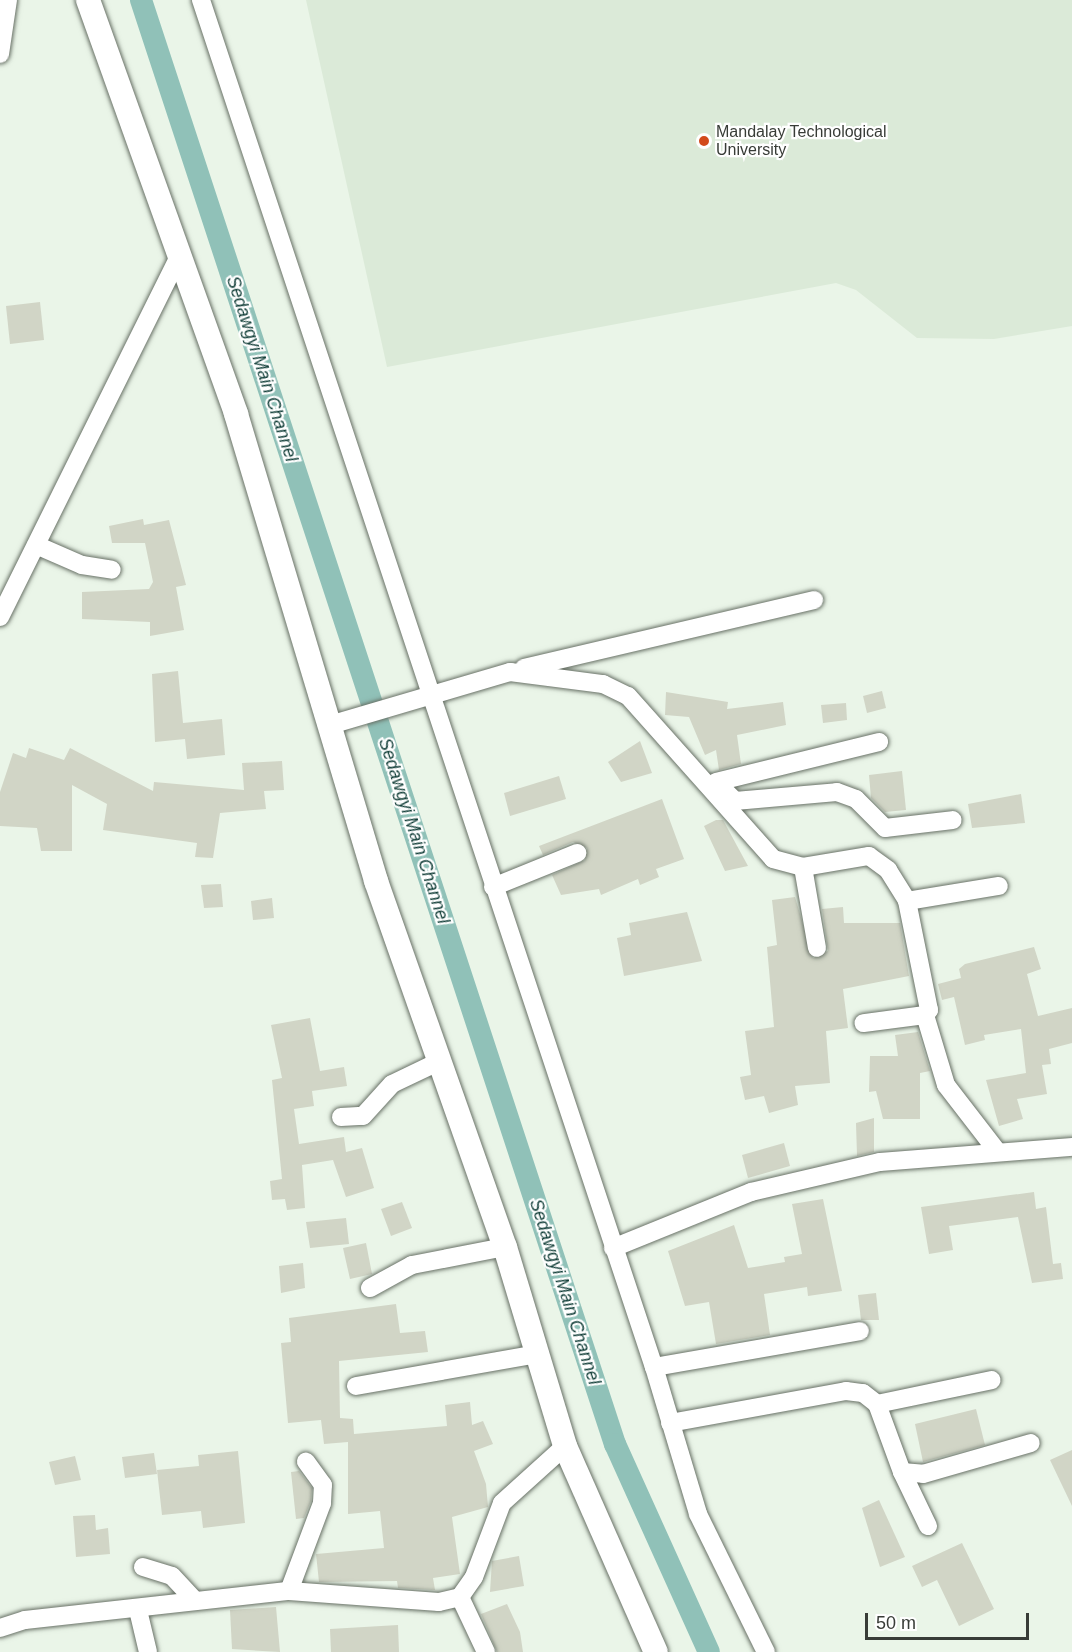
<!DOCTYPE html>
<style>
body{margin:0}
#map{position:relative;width:1072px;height:1652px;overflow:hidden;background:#eaf5e8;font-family:Helvetica,sans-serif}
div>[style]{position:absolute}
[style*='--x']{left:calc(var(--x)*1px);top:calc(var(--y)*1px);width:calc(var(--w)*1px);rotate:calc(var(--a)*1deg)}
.built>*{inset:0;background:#dbead8}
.canal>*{height:22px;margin:-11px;padding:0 11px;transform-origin:11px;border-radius:11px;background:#90c1b8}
.building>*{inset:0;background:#d1d5c6}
.roads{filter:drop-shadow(0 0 2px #687166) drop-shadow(0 0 2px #687166)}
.street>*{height:18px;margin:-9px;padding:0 9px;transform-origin:9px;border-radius:9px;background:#fff}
.secondary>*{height:24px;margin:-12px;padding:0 12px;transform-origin:12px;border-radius:12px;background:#fff}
.dots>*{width:16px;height:16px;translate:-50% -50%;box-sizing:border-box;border:3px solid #fff;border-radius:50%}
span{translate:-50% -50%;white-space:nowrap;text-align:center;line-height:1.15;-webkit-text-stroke:4.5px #fff;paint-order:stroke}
.poi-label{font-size:16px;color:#383c37}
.left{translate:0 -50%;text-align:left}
.water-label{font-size:18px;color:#103d37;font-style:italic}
.scale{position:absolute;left:865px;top:1613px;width:164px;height:27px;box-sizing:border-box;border:3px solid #383c37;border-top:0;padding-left:8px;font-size:18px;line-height:21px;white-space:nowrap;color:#383c37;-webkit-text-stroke:4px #fff;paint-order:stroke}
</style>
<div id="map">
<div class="built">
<i style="clip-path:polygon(306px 0,1072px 0,1072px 326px,994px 339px,917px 338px,856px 290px,836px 283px,387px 367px)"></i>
</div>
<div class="canal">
<i style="--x:141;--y:0;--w:1520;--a:71.83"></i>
<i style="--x:615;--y:1444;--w:228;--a:65.7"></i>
</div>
<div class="building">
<i style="clip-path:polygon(40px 302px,44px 340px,10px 344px,6px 306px)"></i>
<i style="clip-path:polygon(143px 519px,144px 525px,169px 520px,186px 585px,176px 587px,184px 630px,150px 636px,150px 622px,82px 619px,82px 592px,149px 589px,153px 582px,145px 543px,112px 543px,109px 526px)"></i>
<i style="clip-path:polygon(178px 671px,183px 723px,222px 719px,225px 755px,187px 759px,185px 739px,155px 742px,152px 674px)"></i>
<i style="clip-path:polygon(882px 691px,886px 708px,867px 713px,863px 696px)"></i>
<i style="clip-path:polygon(666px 692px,728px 702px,727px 709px,783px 702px,786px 725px,737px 735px,741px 764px,719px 770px,716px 750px,705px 755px,689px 717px,665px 715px)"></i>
<i style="clip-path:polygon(846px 703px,847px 720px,823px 723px,821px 705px)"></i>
<i style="clip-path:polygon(640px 741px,652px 773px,621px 782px,608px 762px)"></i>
<i style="clip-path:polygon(29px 748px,64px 760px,70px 748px,153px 791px,154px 782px,244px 790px,242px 763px,282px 761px,284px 790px,264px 791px,266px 809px,220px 813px,213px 858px,195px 857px,197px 843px,103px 830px,107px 804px,72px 785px,72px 851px,41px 851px,37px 828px,0 826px,0 792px,13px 753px,26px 758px)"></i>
<i style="clip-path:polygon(902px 771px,906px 810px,885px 812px,871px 798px,869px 775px)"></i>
<i style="clip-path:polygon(559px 776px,566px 799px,510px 816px,504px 793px)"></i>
<i style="clip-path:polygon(1021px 794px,1025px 823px,972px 828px,968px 804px)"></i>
<i style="clip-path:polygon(662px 799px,684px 859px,656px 869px,659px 877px,640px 885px,638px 879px,601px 895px,599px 889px,561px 895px,552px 875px,585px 860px,587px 848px,573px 842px,543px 855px,539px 846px)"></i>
<i style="clip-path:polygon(716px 820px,723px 820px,748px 866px,725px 871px,704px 826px)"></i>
<i style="clip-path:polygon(221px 884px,223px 907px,204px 908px,201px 885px)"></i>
<i style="clip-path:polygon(795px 897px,813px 958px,828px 951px,822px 909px,843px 907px,844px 923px,900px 923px,909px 976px,843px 989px,848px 1028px,826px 1031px,830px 1083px,795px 1086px,798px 1105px,769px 1113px,764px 1096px,745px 1100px,740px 1077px,751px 1075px,745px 1031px,774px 1027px,767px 947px,777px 945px,772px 900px)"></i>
<i style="clip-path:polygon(272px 898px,274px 918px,253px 920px,251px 901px)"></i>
<i style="clip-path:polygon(687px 912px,702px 961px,624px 976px,617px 938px,631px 935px,629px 923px)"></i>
<i style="clip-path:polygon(1034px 947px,1041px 969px,1027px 974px,1038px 1016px,1072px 1008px,1072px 1043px,1049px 1049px,1051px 1064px,1042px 1065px,1047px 1094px,1017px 1099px,1023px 1119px,999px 1126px,986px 1080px,1026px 1073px,1021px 1029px,984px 1035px,985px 1040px,965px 1045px,954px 997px,942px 1000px,938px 984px,961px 978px,959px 969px,965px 964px)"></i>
<i style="clip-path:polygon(310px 1018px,320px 1071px,344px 1067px,347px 1086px,312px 1091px,314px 1106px,294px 1109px,299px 1144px,344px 1137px,346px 1152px,362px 1148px,374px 1188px,346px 1197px,333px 1160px,302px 1165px,305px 1208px,287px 1210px,285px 1199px,272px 1200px,270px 1181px,282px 1179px,272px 1080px,282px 1078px,271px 1025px)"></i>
<i style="clip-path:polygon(918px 1032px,930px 1071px,920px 1073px,920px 1119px,883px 1119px,876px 1091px,869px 1092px,870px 1056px,898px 1056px,895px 1035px)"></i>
<i style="clip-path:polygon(874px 1118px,874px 1152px,857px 1156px,856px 1123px)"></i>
<i style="clip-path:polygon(784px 1143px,790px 1166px,748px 1178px,742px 1155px)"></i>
<i style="clip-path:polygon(1034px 1192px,1036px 1209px,1046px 1207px,1053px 1264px,1061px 1263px,1063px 1279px,1032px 1283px,1018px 1217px,949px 1226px,953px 1250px,929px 1254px,921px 1207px)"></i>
<i style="clip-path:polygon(823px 1199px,842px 1291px,808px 1296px,807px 1287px,764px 1294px,770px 1335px,716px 1344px,709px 1302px,685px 1306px,668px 1251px,734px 1225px,748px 1268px,785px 1262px,784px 1257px,802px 1254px,792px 1204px)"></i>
<i style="clip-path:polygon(402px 1202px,412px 1228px,391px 1236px,381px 1209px)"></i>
<i style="clip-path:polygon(346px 1218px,349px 1244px,310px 1248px,306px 1222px)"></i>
<i style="clip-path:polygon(366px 1243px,372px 1274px,350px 1279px,343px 1248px)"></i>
<i style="clip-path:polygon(303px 1263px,305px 1288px,281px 1293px,279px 1266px)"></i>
<i style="clip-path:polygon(876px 1293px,879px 1320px,861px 1320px,858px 1295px)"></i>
<i style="clip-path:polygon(396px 1304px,400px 1333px,425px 1331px,428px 1352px,339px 1361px,340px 1418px,353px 1419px,354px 1434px,447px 1426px,445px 1405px,470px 1402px,472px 1425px,483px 1421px,493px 1444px,474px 1451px,486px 1484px,488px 1507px,452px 1517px,460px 1574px,433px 1578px,435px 1590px,398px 1588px,397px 1581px,319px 1582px,316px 1554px,384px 1548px,380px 1511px,348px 1514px,348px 1442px,324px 1444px,321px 1420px,288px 1423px,281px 1343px,291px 1342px,289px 1318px)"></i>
<i style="clip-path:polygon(976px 1409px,985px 1445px,923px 1462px,915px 1424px)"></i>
<i style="clip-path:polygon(1072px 1450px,1072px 1506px,1050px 1460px)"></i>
<i style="clip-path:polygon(238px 1451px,245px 1523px,203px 1528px,201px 1511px,162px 1515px,157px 1470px,199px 1466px,198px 1455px)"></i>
<i style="clip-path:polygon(154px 1453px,157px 1474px,125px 1478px,122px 1457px)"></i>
<i style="clip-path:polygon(75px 1456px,81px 1480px,55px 1485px,49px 1462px)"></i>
<i style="clip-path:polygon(299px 1471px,312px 1488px,311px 1501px,304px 1518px,296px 1519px,291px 1472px)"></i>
<i style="clip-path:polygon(879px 1500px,905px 1557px,880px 1567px,862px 1508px)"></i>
<i style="clip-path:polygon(95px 1515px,96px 1530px,108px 1528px,110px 1554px,76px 1557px,73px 1516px)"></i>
<i style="clip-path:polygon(962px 1543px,994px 1609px,959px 1626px,937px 1580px,922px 1587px,912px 1566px)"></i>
<i style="clip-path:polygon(519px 1556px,524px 1586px,490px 1592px,492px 1561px)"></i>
<i style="clip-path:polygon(507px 1604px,520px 1632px,523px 1652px,497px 1652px,481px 1614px)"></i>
<i style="clip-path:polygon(276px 1607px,280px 1652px,232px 1649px,230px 1610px)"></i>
<i style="clip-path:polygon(398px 1625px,399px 1652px,331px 1652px,330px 1629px)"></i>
</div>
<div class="roads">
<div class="street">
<i style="--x:201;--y:0;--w:1440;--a:71.67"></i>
<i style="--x:654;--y:1367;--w:153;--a:73.3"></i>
<i style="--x:698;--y:1514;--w:154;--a:63.8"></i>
<i style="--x:0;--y:54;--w:55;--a:-81.6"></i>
<i style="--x:36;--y:545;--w:50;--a:23.5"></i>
<i style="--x:82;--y:565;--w:30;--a:9"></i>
<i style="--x:0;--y:617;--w:403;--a:-63.6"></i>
<i style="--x:524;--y:668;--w:298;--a:-13.2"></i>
<i style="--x:330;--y:725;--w:188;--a:-16.4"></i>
<i style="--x:510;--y:672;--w:94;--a:7.4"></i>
<i style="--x:603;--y:684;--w:28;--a:26"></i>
<i style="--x:628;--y:696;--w:218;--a:48.3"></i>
<i style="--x:773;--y:859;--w:31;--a:15"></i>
<i style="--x:803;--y:867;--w:67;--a:-9.5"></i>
<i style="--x:869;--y:856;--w:24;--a:36"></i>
<i style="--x:888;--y:870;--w:36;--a:58"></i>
<i style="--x:907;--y:901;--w:111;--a:78.6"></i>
<i style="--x:929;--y:1010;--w:6;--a:129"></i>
<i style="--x:925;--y:1015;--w:62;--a:172.5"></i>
<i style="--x:716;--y:782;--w:168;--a:-13.8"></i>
<i style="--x:722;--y:788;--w:18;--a:45"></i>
<i style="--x:735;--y:801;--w:102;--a:-5"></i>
<i style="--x:837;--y:792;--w:20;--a:20"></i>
<i style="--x:856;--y:799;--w:41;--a:45"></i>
<i style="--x:885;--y:828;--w:68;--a:-6.7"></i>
<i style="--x:803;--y:867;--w:82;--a:80.2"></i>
<i style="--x:493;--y:887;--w:91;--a:-22"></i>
<i style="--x:907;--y:901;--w:93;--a:-9.3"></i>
<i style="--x:925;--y:1015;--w:73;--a:73.3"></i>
<i style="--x:946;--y:1085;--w:83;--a:52.3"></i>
<i style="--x:341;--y:1117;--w:22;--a:-3"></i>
<i style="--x:363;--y:1116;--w:43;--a:-47.8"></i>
<i style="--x:392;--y:1084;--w:53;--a:-25.6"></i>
<i style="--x:613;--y:1248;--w:149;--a:-22.1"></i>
<i style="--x:751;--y:1192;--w:132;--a:-13.1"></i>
<i style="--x:880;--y:1162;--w:193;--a:-4.5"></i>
<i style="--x:370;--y:1288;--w:48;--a:-28.7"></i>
<i style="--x:412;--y:1265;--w:95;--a:-11"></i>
<i style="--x:654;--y:1367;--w:209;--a:-9.9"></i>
<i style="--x:356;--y:1386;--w:185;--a:-10"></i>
<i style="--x:877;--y:1404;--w:117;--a:-11.8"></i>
<i style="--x:670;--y:1423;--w:179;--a:-10.3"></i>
<i style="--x:846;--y:1391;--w:17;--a:7"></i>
<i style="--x:863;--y:1393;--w:18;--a:38"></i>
<i style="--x:877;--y:1404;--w:72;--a:69.8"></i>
<i style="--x:902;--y:1472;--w:21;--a:5"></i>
<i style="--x:923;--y:1474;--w:112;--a:-16"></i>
<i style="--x:902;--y:1472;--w:60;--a:64.3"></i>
<i style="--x:143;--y:1567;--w:30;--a:17"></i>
<i style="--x:172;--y:1576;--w:34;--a:47"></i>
<i style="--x:289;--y:1591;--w:94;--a:-69.4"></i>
<i style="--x:322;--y:1503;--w:18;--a:-87"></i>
<i style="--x:323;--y:1485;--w:29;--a:-126"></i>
<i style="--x:460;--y:1597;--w:61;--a:64.7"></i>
<i style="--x:138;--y:1610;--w:43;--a:76.6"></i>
<i style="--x:0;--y:1628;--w:26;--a:-18"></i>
<i style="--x:25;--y:1620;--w:266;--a:-6.3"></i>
<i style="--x:289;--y:1591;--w:150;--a:4.2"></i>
<i style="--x:439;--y:1602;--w:22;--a:-13"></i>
<i style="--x:460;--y:1597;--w:24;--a:-55"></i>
<i style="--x:474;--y:1577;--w:79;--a:-69.3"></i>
<i style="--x:502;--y:1503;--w:85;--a:-42.1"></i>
</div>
<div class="secondary">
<i style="--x:88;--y:0;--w:440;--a:70.3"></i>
<i style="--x:236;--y:414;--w:488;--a:73.3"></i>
<i style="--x:376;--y:881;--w:388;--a:70.6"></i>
<i style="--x:505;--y:1247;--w:208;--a:73.2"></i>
<i style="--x:565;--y:1446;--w:225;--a:66.2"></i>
</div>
</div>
<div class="dots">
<i style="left:704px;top:141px;background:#d24a1b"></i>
</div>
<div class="poi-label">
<span class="left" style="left:716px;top:141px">Mandalay Technological<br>University</span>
</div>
<div class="water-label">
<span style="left:262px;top:369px;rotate:72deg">Sedawgyi Main Channel</span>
<span style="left:414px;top:831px;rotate:72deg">Sedawgyi Main Channel</span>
<span style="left:565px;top:1292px;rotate:72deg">Sedawgyi Main Channel</span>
</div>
<div class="scale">50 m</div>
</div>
